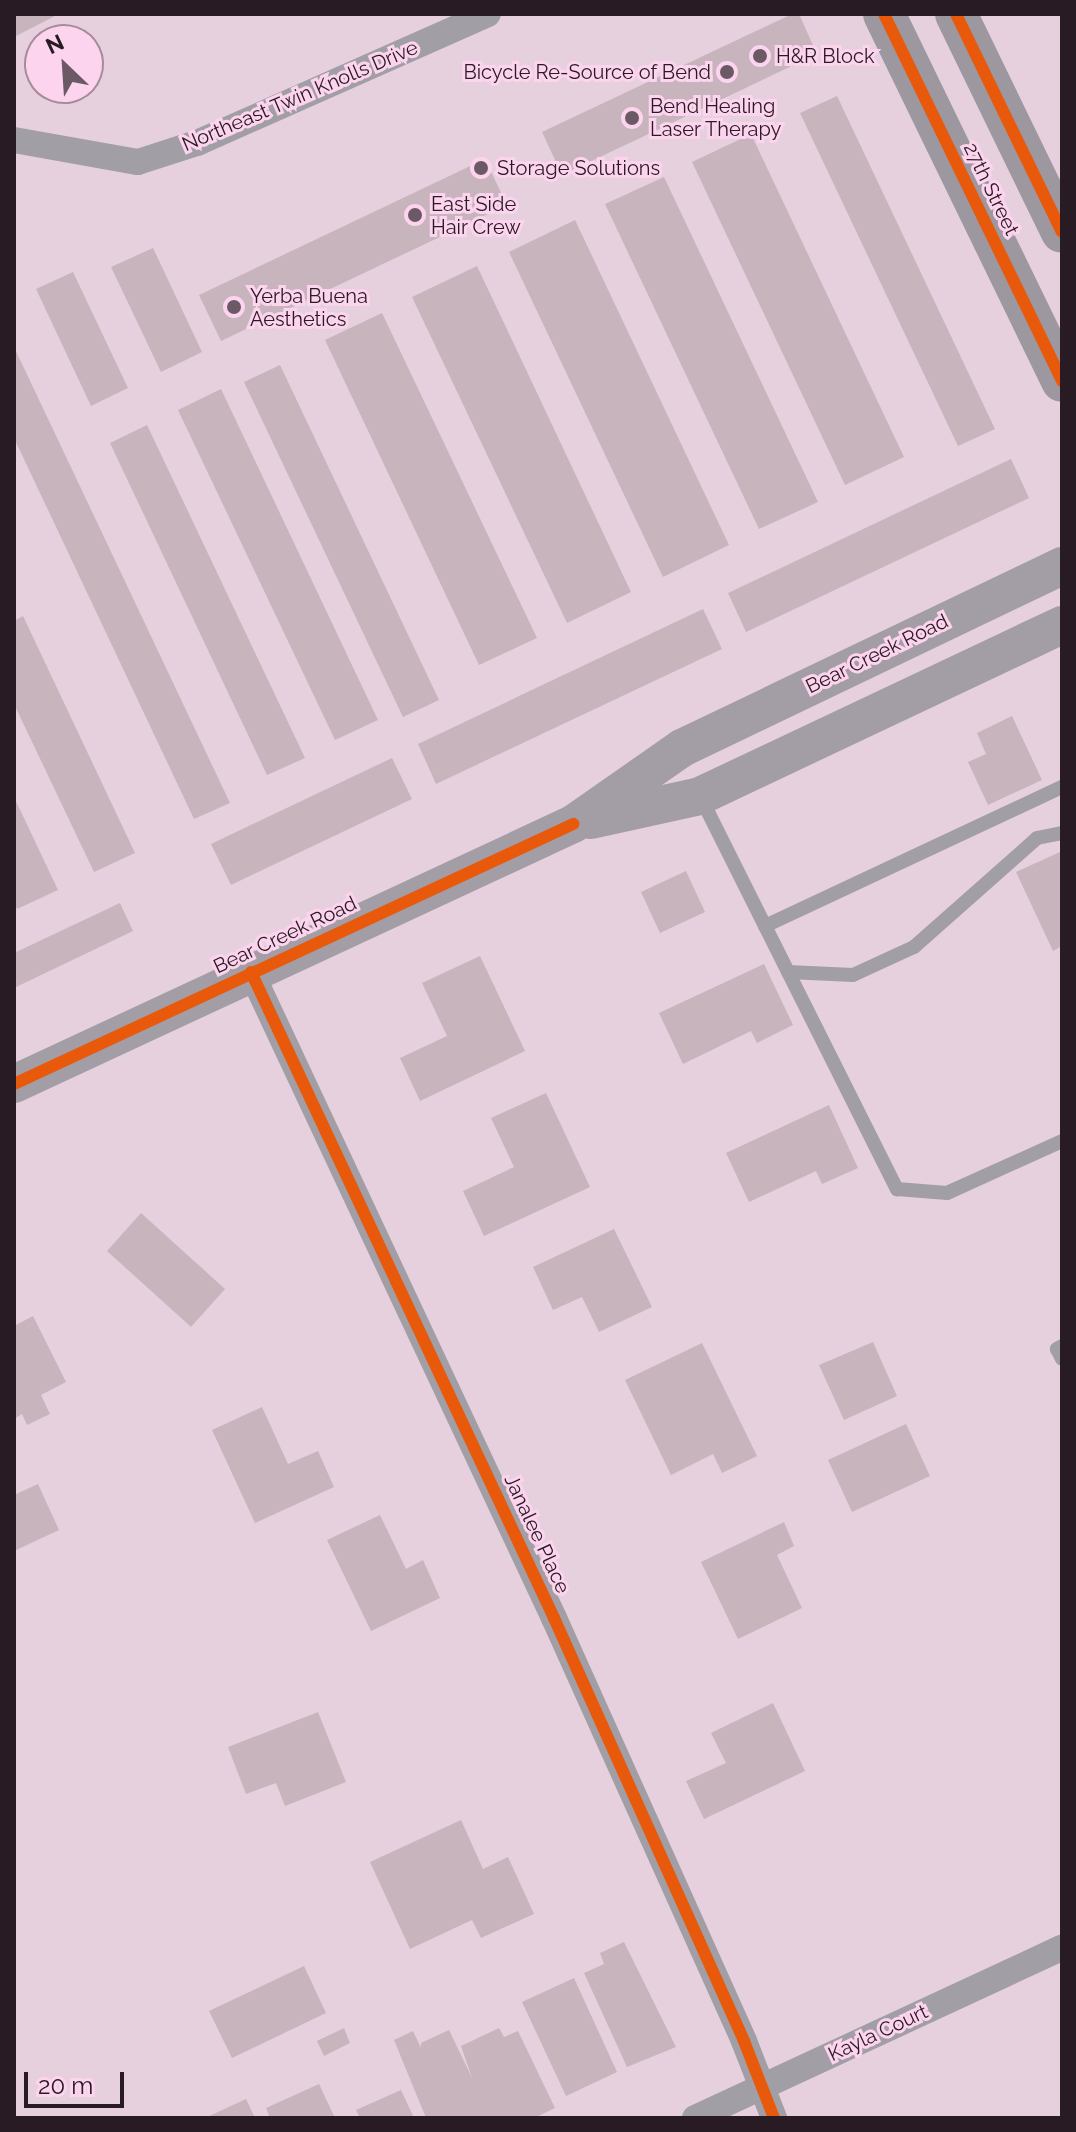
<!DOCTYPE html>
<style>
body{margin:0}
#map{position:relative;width:1076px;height:2132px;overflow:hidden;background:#e6d0de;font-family:Raleway,sans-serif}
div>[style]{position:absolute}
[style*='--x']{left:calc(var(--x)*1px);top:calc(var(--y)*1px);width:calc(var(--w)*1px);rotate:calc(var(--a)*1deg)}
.building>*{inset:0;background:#c7b4bd}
.lane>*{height:14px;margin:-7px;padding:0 7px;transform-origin:7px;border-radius:7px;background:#a29ea6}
.street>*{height:26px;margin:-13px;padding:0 13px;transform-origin:13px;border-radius:13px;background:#a29ea6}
.secondary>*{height:38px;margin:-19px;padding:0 19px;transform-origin:19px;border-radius:19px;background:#a39da6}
.primary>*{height:42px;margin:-21px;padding:0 21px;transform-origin:21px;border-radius:21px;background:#9d979f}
.cycleway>*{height:12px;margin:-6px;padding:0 6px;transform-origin:6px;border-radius:6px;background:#e8590c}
.dots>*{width:22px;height:22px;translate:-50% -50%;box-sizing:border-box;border:4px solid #fdd4ee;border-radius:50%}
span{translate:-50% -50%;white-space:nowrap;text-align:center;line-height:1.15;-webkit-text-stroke:6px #fdd4ee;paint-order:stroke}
.poi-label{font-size:20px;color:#291b24}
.left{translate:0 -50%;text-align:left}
.right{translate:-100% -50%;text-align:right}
.street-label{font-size:20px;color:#291b24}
.frame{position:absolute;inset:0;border:16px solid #291b24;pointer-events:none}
.north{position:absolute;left:24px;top:24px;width:80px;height:80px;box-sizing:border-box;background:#fdd4ee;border:2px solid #a88a9d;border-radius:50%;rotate:335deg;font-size:22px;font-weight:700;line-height:32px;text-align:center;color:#291b24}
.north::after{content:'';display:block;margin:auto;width:28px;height:36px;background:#6b5a65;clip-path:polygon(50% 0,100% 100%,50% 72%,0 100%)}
.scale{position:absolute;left:24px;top:2072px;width:100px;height:36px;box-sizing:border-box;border:4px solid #291b24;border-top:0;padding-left:10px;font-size:24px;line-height:28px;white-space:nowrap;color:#291b24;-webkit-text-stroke:6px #fdd4ee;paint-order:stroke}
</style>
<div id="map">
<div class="building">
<i style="clip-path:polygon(14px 14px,59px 14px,14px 37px)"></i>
<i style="clip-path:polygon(792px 14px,799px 14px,817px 54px,562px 175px,542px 132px)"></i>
<i style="clip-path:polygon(837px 96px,995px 429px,958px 446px,800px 113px)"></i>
<i style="clip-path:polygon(751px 134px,904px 457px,845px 485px,692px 162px)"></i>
<i style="clip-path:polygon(485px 159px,507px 205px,221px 341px,199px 295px)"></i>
<i style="clip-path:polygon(664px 177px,818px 502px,759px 529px,605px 204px)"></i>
<i style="clip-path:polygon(575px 220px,729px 545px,663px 577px,509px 252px)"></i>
<i style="clip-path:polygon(153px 248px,202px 352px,161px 372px,111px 267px)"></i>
<i style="clip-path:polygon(477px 266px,631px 592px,567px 623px,412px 297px)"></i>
<i style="clip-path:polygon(73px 272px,128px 388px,91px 406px,36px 289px)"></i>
<i style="clip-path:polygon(382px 313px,537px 638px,479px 665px,325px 340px)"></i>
<i style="clip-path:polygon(14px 347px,230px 803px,194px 819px,14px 438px)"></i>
<i style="clip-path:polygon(280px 365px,439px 700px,403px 717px,244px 382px)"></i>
<i style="clip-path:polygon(221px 389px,378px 720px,335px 740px,178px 410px)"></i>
<i style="clip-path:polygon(147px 425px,305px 758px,267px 775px,110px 443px)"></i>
<i style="clip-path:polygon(1011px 459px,1029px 498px,746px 632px,728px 593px)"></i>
<i style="clip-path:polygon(703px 609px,722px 649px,436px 784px,418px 744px)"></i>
<i style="clip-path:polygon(23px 616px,135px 853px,94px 872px,14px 704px,14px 621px)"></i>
<i style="clip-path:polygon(1012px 716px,1042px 780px,988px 805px,968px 762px,986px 754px,977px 733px)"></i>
<i style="clip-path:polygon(392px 758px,412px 799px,231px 885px,211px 844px)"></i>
<i style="clip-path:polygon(14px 797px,58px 890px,17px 909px,14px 902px)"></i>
<i style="clip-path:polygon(1062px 851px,1062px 946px,1053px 951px,1016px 872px)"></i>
<i style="clip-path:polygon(686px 871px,705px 912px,660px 933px,641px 892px)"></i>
<i style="clip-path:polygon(120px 903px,133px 931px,14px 988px,14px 953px)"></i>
<i style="clip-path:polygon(480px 956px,525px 1051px,420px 1101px,400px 1058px,447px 1036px,422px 983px)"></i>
<i style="clip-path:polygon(764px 964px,793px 1025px,757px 1043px,751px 1031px,683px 1064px,659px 1013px)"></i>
<i style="clip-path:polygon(546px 1093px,590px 1187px,484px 1236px,463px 1191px,514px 1167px,491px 1118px)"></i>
<i style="clip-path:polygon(829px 1105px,858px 1168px,822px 1184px,816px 1171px,749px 1202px,726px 1153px)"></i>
<i style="clip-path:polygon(141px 1213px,225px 1289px,191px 1327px,107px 1251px)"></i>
<i style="clip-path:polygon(614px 1229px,652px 1307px,599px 1332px,582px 1297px,553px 1310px,533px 1267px)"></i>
<i style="clip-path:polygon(33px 1316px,66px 1382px,41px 1395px,50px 1414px,27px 1425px,22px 1414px,14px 1419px,14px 1326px)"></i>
<i style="clip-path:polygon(873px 1342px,897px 1396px,844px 1420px,819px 1365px)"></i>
<i style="clip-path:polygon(702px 1343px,757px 1456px,722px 1473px,713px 1454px,671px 1475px,625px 1380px)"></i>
<i style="clip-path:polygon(262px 1407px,288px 1464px,318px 1451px,334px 1487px,255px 1523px,212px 1430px)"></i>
<i style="clip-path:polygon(906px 1424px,930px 1476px,852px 1512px,828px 1460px)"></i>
<i style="clip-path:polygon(38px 1484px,59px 1530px,14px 1551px,14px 1495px)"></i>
<i style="clip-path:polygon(380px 1515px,406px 1569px,423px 1560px,440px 1598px,371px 1631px,327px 1540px)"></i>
<i style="clip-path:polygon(784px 1522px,794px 1546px,777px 1555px,802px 1608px,738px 1639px,701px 1562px)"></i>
<i style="clip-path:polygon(773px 1703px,805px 1771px,704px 1819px,686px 1781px,726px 1763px,711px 1733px)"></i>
<i style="clip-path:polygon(318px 1712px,346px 1782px,285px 1806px,276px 1783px,246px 1794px,228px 1747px)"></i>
<i style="clip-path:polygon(461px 1820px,483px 1869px,508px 1857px,534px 1914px,481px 1938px,472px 1920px,410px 1949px,370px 1862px)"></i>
<i style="clip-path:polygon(624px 1942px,676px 2047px,627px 2067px,584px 1973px,604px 1964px,600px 1953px)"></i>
<i style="clip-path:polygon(304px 1966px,326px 2013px,232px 2058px,209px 2011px)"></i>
<i style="clip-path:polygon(574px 1978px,617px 2072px,566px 2096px,522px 2002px)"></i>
<i style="clip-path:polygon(344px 2028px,350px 2043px,324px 2056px,317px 2041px)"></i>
<i style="clip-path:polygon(499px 2028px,504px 2037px,518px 2031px,555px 2108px,534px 2118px,426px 2118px,394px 2040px,413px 2031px,421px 2048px,421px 2043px,449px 2030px,472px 2078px,461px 2046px)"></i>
<i style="clip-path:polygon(319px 2084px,335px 2118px,270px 2118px,266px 2108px)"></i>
<i style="clip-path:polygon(401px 2090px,414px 2118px,360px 2118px,356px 2110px)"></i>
<i style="clip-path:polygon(246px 2099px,255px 2118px,205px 2118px)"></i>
</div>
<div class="lane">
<i style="--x:700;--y:796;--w:440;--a:63.4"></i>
<i style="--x:897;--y:1189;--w:50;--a:4.6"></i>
<i style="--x:947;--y:1193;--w:126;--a:-24.3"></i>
<i style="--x:765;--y:926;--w:328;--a:-25.1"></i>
<i style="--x:788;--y:972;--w:65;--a:2.6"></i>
<i style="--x:853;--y:975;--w:67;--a:-24.7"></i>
<i style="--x:914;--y:947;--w:164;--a:-41.5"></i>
<i style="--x:1037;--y:838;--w:25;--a:-11"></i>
<i style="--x:1062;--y:1346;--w:6;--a:149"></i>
<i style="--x:1057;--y:1349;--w:11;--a:63"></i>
</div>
<div class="street">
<i style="--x:14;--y:140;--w:126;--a:10.1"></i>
<i style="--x:138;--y:162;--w:62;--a:-17.9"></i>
<i style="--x:197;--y:143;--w:318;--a:-23.9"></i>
<i style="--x:251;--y:972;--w:714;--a:64.87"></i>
<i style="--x:554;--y:1618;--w:464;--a:65.8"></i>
<i style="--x:744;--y:2041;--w:83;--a:68.7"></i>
<i style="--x:695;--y:2118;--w:404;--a:-24.9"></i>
</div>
<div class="secondary">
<i style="--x:591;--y:820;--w:112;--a:-12.4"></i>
<i style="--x:700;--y:796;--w:400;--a:-25.3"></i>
<i style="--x:14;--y:1084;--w:617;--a:-24.94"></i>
<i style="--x:573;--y:824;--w:133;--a:-34.9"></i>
<i style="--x:682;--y:748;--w:421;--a:-25.6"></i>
</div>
<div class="primary">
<i style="--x:884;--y:14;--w:408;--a:64.1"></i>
<i style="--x:956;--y:14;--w:242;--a:64.1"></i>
</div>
<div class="cycleway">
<i style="--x:884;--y:14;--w:408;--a:64.1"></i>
<i style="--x:956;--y:14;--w:242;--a:64.1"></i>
<i style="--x:251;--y:972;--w:714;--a:64.87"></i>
<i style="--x:554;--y:1618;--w:464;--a:65.8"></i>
<i style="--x:744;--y:2041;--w:83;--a:68.7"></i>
<i style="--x:14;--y:1084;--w:617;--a:-24.94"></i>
</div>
<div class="dots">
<i style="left:760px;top:56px;background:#6b5a65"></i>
<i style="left:727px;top:72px;background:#6b5a65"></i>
<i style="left:632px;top:118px;background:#6b5a65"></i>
<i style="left:481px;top:168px;background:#6b5a65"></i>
<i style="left:415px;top:215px;background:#6b5a65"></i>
<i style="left:234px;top:307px;background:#6b5a65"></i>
</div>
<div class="poi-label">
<span class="left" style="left:776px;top:56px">H&amp;R Block</span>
<span class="right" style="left:711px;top:72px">Bicycle Re-Source of Bend</span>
<span class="left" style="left:650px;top:118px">Bend Healing<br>Laser Therapy</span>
<span class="left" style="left:497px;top:168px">Storage Solutions</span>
<span class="left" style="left:431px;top:216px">East Side<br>Hair Crew</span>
<span class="left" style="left:250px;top:308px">Yerba Buena<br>Aesthetics</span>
</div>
<div class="street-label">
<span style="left:300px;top:96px;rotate:-23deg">Northeast Twin Knolls Drive</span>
<span style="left:991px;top:189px;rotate:64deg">27th Street</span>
<span style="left:877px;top:654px;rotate:-26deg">Bear Creek Road</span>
<span style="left:285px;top:935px;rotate:-25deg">Bear Creek Road</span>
<span style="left:537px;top:1534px;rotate:65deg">Janalee Place</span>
<span style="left:878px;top:2033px;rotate:-25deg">Kayla Court</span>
</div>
<div class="frame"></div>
<div class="north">N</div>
<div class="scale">20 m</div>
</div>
